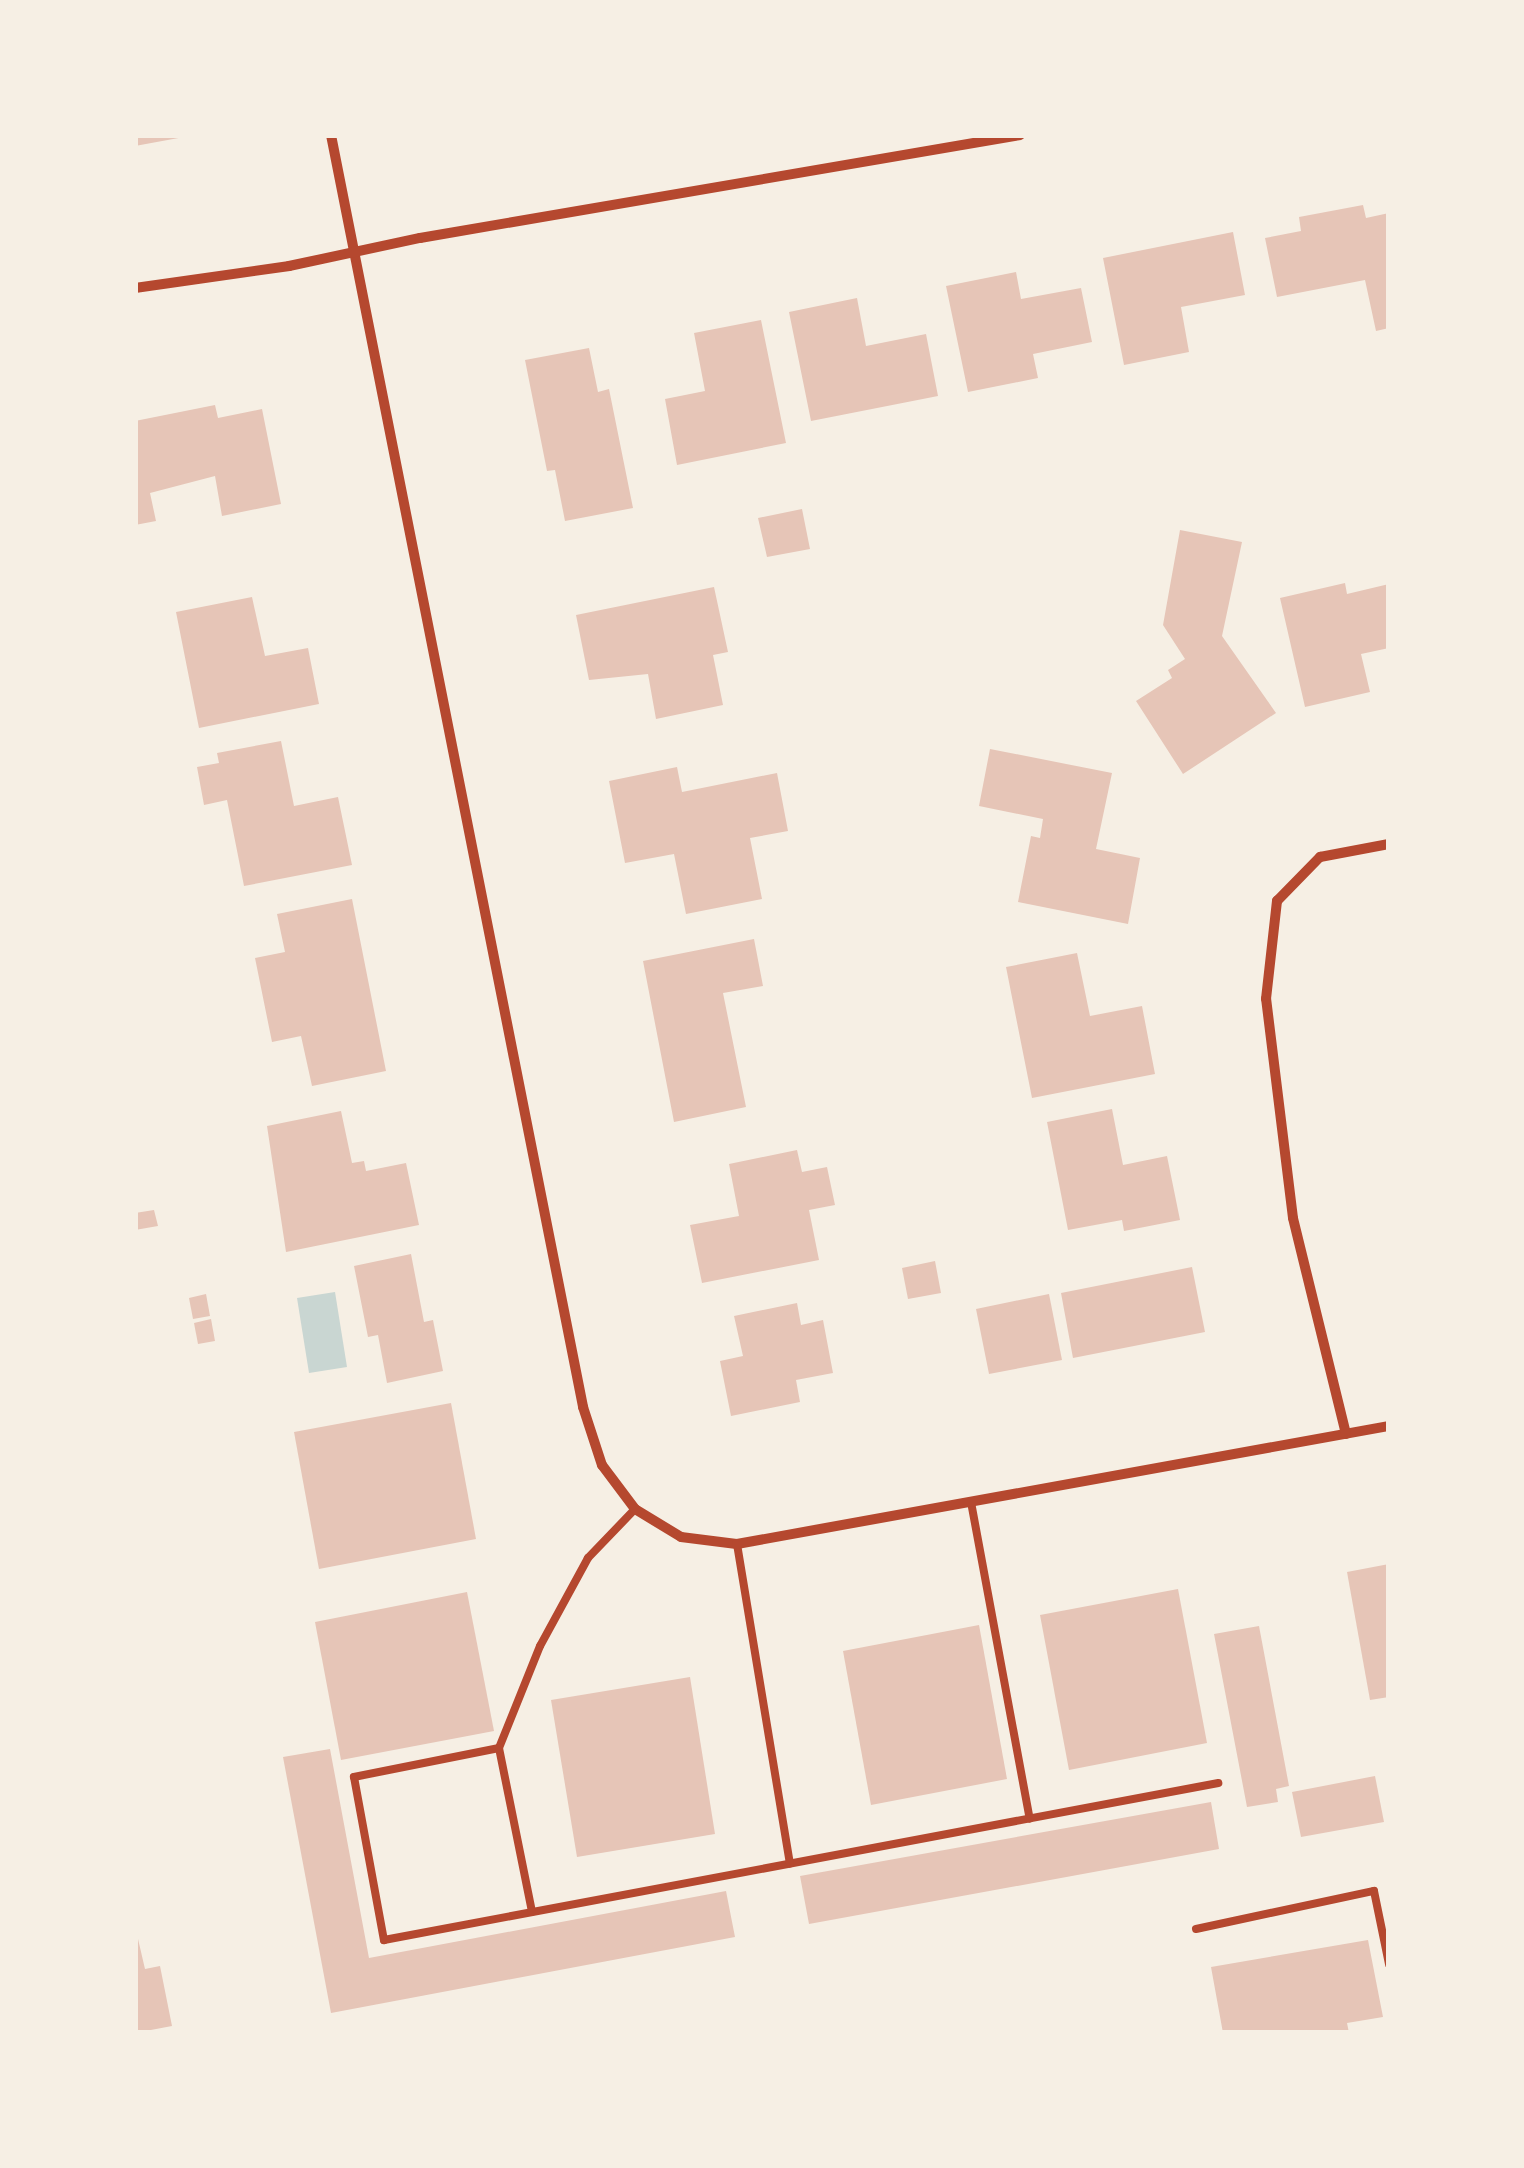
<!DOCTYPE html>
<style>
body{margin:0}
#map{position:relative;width:1524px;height:2168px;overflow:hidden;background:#f6efe4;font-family:Barlow,sans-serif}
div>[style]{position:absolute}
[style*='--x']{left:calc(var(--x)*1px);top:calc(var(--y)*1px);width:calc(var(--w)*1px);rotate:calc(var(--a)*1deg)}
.water>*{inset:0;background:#c9d6d2}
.building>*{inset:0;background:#e6c5b7}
.service>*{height:8px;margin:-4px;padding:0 4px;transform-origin:4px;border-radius:4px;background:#b5482f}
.minor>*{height:10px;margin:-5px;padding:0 5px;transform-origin:5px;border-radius:5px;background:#b5482f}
span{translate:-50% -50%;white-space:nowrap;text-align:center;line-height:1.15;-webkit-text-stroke:10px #f6efe4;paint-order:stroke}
.frame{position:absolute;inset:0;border:138px solid #f6efe4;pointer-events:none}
</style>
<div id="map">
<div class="water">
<i style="clip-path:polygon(335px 1292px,347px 1367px,309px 1373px,297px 1298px)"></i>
</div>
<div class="building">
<i style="clip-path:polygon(135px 135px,183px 135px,184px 137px,135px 146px)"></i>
<i style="clip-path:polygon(1363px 205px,1366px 218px,1389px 213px,1389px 328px,1376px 331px,1365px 280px,1277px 297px,1265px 238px,1301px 231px,1299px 217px)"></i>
<i style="clip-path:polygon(1233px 232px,1245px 295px,1181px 307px,1189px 352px,1124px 365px,1103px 258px)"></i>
<i style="clip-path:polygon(1016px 272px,1021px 299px,1081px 288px,1092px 342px,1033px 354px,1038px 378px,968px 392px,946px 286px)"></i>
<i style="clip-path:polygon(857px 298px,866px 346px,926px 334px,938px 396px,811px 421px,789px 312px)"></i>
<i style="clip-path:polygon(761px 320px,786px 443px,677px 465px,665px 399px,705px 391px,694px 333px)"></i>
<i style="clip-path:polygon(589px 348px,598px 392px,609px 389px,633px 508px,565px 521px,555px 470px,547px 471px,525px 360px)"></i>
<i style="clip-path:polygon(215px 405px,218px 418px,262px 409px,281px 504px,222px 516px,215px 476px,150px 493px,156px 521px,135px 525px,135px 421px)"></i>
<i style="clip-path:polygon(802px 509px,810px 549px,767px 557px,758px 518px)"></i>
<i style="clip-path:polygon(1180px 530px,1242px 542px,1222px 636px,1276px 713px,1183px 774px,1136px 701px,1172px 678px,1168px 670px,1185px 659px,1163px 625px)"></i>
<i style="clip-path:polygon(1345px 583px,1347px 594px,1389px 584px,1389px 648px,1361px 654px,1370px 692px,1305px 707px,1280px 598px)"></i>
<i style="clip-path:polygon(714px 587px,728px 652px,713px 655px,723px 705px,656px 719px,648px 674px,589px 680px,576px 615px)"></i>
<i style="clip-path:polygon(252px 597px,265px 656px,308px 648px,319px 704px,199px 728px,176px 612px)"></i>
<i style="clip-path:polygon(281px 741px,294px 806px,338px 797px,352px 865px,244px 886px,227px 800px,204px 805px,197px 767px,219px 763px,217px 753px)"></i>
<i style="clip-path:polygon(990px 749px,1112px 773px,1096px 849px,1140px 858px,1128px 924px,1018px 902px,1031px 836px,1040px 838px,1043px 819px,979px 806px)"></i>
<i style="clip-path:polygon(677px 767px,682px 792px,777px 773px,788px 831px,750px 838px,762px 899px,686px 914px,674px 854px,625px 863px,609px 781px)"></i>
<i style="clip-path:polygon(352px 899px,386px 1071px,312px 1086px,301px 1036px,272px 1042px,255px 958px,285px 952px,277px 914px)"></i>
<i style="clip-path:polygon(754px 939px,763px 986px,723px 993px,746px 1107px,674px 1122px,643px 961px)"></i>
<i style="clip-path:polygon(1077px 953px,1090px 1016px,1142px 1006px,1155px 1074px,1032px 1098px,1006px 967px)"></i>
<i style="clip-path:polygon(1112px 1109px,1123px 1165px,1167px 1156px,1180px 1220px,1124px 1231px,1122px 1220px,1068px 1230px,1047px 1122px)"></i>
<i style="clip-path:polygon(341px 1111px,352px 1163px,364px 1161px,366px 1171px,406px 1163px,419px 1225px,286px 1252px,267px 1126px)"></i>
<i style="clip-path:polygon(797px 1150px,802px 1172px,827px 1167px,835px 1205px,809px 1210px,819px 1260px,702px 1283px,690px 1225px,739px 1216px,729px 1164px)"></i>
<i style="clip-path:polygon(154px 1210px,158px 1226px,135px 1230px,135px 1213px)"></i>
<i style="clip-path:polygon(411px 1254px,424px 1322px,433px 1320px,443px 1371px,387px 1383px,378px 1335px,368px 1337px,354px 1266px)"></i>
<i style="clip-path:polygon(935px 1261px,941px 1293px,908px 1299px,902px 1268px)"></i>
<i style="clip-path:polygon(1192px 1267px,1205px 1332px,1073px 1358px,1061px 1293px)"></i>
<i style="clip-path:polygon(206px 1294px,210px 1316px,193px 1319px,189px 1298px)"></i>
<i style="clip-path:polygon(1049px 1294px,1062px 1360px,989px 1374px,976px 1309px)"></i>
<i style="clip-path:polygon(797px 1303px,801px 1325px,823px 1320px,833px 1373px,796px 1380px,800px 1402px,731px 1416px,720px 1361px,743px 1356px,734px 1316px)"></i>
<i style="clip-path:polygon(211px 1319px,215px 1341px,198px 1344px,194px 1323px)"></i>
<i style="clip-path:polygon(451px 1403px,476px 1539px,319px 1569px,294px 1432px)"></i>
<i style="clip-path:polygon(1389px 1564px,1389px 1697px,1370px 1700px,1347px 1572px)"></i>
<i style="clip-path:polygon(1178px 1589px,1207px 1743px,1069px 1770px,1040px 1615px)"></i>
<i style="clip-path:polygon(467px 1592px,494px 1731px,341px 1760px,315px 1622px)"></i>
<i style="clip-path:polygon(979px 1625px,1007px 1779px,871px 1805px,843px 1651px)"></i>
<i style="clip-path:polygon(1259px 1626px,1289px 1786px,1276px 1789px,1278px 1802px,1247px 1807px,1214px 1634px)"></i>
<i style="clip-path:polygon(690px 1677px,715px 1834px,577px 1857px,551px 1700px)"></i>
<i style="clip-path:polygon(330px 1749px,369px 1958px,726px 1891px,735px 1937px,331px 2013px,283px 1757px)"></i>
<i style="clip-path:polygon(1375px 1776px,1384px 1822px,1301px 1837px,1292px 1792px)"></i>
<i style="clip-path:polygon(1211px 1802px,1219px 1849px,809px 1924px,800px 1876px)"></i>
<i style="clip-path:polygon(135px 1926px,145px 1969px,160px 1966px,172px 2026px,135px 2033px)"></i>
<i style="clip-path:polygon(1368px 1940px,1383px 2017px,1347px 2023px,1349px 2033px,1223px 2033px,1211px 1967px)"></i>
</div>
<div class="service">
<i style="--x:971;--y:1502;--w:322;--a:79.5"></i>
<i style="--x:635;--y:1509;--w:68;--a:133.8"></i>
<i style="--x:588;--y:1558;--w:100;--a:118.6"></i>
<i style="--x:540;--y:1646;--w:110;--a:111.9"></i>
<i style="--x:499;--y:1748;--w:148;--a:168.7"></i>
<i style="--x:354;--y:1777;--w:166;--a:79.6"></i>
<i style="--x:384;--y:1940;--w:849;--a:-10.66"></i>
<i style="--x:737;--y:1544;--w:324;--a:80.6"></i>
<i style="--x:499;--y:1748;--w:167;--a:78.6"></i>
<i style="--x:1196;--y:1929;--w:182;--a:-12.1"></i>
<i style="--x:1374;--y:1891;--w:75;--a:78.4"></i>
</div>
<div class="minor">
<i style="--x:331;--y:135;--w:1297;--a:78.79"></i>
<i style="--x:583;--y:1407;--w:61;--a:71.9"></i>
<i style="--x:602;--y:1465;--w:55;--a:53.1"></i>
<i style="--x:635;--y:1509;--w:54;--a:31.3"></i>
<i style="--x:681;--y:1537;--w:56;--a:7.1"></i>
<i style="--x:737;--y:1544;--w:663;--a:-10.26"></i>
<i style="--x:135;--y:288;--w:156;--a:-8.1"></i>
<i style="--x:289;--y:266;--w:134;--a:-12.1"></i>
<i style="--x:420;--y:238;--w:609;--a:-9.74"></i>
<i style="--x:1346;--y:1434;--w:222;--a:-103.8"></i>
<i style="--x:1293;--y:1218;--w:221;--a:-97"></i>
<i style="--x:1266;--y:999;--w:99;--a:-83.6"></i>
<i style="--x:1277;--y:901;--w:62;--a:-45.7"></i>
<i style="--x:1320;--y:857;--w:70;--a:-10.7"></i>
</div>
<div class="frame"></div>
</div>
